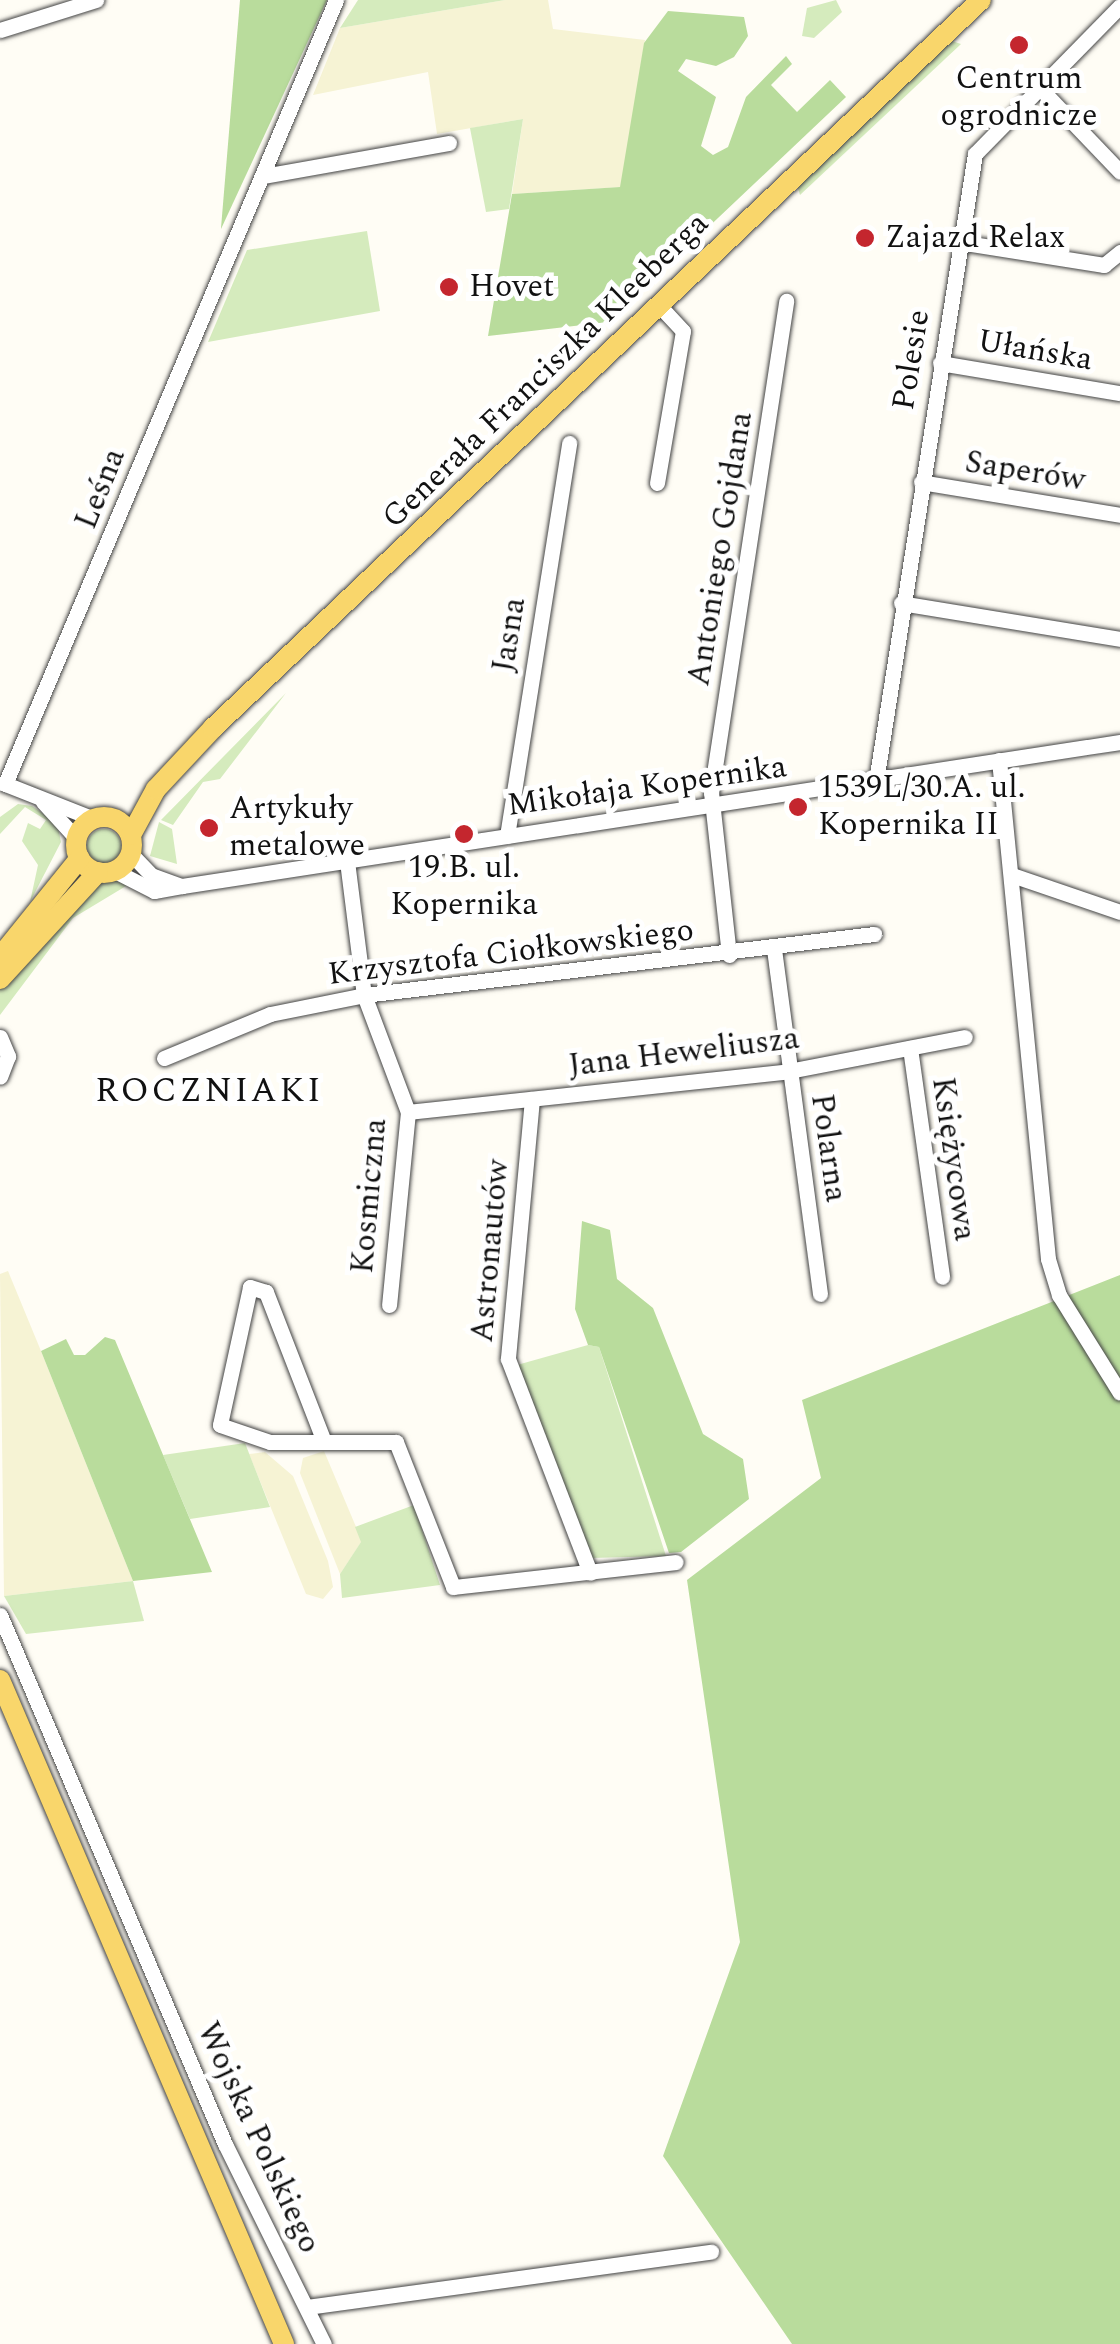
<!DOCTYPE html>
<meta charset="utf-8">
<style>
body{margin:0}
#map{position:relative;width:1120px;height:2344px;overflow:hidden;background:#fffdf5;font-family:Spectral,serif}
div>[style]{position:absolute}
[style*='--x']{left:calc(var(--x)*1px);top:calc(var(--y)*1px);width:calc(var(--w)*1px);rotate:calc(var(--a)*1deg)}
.farmland>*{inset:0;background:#f6f3d4}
.green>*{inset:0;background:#d5ebbd}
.round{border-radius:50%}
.forest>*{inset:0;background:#b9dc9c}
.roads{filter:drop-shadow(0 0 2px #444) drop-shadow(0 0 2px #444)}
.minor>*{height:15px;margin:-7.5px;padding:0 7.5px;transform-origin:7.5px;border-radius:7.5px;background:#fff}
.major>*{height:20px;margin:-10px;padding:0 10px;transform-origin:10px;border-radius:10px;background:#f9d66b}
.major>.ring{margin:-10px;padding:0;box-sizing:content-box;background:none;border:20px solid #f9d66b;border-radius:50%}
.dots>*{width:28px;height:28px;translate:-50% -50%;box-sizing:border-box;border:5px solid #fff;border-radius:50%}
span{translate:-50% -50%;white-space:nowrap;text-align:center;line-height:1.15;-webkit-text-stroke:10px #fff;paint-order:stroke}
.poi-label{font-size:32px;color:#111}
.left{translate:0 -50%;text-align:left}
.street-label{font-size:32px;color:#111}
.neighbourhood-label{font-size:35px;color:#111;letter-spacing:2.5px}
</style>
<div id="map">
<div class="farmland">
<i style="clip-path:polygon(505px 0,548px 0,553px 29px,645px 40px,621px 187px,512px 194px,523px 119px,437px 134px,428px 72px,313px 95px,340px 28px)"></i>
<i style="clip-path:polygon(8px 1271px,41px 1351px,133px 1581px,4px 1596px,0 1274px)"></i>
<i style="clip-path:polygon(324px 1451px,362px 1541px,340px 1574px,300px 1473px,303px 1458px)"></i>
<i style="clip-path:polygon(265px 1452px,293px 1476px,328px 1561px,333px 1587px,323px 1599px,306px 1594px,249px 1454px)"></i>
</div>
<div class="green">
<i style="clip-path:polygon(358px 0,505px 0,340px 28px)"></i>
<i style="clip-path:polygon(836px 0,842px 12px,814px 38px,802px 36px,807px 8px)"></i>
<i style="clip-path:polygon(949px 40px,961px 44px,800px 195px,797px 185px)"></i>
<i style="clip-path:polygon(523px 119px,509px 209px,486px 212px,470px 128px)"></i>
<i style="clip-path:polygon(367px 231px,380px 311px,208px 342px,247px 250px)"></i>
<i style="clip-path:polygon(286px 693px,220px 779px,203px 782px,173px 825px,161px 820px)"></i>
<i style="clip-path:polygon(18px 804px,32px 806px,57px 823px,61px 842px,30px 902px,38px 865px,22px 841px,28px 823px,40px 829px,46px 820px,25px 807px,0 834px,0 817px)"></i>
<i style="clip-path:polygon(159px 822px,172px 829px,177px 864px,150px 856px)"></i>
<i class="round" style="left:87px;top:829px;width:34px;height:34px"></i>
<i style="clip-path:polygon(119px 879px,131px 883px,73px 918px,0 1015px,0 985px,96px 882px)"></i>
<i style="clip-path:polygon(588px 1345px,599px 1347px,666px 1556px,591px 1558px,517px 1365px)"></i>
<i style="clip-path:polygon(245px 1443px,270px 1507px,190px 1519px,163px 1455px)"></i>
<i style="clip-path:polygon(414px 1505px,440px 1585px,342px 1598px,340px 1574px,361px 1542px,355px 1527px)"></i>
<i style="clip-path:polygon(133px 1581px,144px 1621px,26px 1634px,4px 1596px)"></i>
</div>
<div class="forest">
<i style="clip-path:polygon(240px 0,327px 0,221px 229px,221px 228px)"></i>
<i style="clip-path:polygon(668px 11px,744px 17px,748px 36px,734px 57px,716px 66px,686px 59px,678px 71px,716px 97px,701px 146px,713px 155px,728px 147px,746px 97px,786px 56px,792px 64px,771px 85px,797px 112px,830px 80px,846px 97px,608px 322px,488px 336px,512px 194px,620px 187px,644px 43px)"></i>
<i style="clip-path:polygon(582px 1221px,610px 1230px,617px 1279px,653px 1308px,703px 1434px,743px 1459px,749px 1499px,681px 1552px,669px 1553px,599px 1347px,588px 1345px,575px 1309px)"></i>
<i style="clip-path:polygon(1120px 1275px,1120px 2344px,792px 2344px,663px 2156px,740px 1942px,687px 1580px,821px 1478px,802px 1400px)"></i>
<i style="clip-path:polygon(105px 1337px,115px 1340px,212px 1572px,133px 1581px,41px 1351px,66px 1339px,74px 1355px,85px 1355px)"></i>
</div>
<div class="roads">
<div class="minor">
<i style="--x:0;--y:30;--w:101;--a:-17.4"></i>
<i style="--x:1037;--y:85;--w:120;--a:46.3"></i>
<i style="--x:263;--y:176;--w:189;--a:-10.1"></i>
<i style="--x:959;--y:242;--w:147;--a:9"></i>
<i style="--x:1104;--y:265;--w:21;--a:-39"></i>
<i style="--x:940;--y:363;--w:182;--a:9.5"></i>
<i style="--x:921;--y:482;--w:202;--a:9.4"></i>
<i style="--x:657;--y:483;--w:154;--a:-80.3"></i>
<i style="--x:683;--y:331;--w:37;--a:-133"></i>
<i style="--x:901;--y:603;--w:222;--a:9.3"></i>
<i style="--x:999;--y:760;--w:501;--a:84.39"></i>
<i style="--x:1048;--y:1259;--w:38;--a:73"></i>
<i style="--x:1059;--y:1295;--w:115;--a:58.1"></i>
<i style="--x:876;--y:781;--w:635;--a:-81.03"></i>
<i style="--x:975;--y:154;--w:207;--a:-45.6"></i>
<i style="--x:43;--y:802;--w:50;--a:47.4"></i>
<i style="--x:94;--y:819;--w:96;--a:-158.5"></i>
<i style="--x:5;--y:784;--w:851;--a:-67.11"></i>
<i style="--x:507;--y:836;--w:398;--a:-81"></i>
<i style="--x:131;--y:854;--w:29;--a:46"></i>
<i style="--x:151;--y:875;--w:33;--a:20"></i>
<i style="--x:182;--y:886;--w:949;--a:-8.73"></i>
<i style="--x:347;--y:861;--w:135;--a:82.8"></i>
<i style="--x:364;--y:995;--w:125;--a:69.4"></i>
<i style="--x:408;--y:1112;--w:194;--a:95.6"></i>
<i style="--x:115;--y:871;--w:44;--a:27.1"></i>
<i style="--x:154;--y:891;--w:28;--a:-10"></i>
<i style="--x:1015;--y:876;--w:111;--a:18.9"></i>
<i style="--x:774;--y:949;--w:348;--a:82.4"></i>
<i style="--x:729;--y:955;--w:163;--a:-96.3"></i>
<i style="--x:711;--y:793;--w:498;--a:-81.3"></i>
<i style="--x:0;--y:1037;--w:21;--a:67"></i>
<i style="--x:8;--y:1056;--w:22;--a:111"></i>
<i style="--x:910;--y:1048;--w:231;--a:82"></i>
<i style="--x:164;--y:1058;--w:115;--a:-22.5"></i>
<i style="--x:270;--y:1014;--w:96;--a:-11.4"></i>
<i style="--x:364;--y:995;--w:514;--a:-6.82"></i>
<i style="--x:532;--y:1099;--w:261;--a:95.3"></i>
<i style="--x:508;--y:1359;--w:229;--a:69"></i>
<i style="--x:408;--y:1112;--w:383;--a:-6.1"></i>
<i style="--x:789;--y:1071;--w:179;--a:-10.9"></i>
<i style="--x:323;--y:1439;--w:158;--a:-111.2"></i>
<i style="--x:266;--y:1292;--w:17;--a:-163"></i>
<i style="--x:250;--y:1287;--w:141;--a:102.3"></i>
<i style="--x:220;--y:1425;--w:53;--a:18.8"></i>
<i style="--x:270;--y:1442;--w:126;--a:0"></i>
<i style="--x:396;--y:1442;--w:156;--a:68.5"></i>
<i style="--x:453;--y:1587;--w:224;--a:-6.4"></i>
<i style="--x:0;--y:1615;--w:575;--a:66.96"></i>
<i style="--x:225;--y:2144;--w:223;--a:63.7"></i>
<i style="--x:307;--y:2307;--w:408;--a:-7.8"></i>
</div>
<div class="major">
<i class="ring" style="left:76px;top:817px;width:36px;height:36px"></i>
<i style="--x:131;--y:835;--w:52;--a:-61.5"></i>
<i style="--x:156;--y:789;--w:83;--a:-46.9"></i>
<i style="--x:213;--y:728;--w:1058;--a:-43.47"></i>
<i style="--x:0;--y:957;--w:127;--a:-51.1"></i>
<i style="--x:0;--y:979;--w:145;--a:-47.5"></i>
<i style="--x:0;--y:1680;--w:722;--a:66.84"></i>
</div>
</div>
<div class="dots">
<i style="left:1019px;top:45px;background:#c4262e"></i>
<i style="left:865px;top:238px;background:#c4262e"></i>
<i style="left:449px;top:287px;background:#c4262e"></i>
<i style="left:798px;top:807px;background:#c4262e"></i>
<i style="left:209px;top:828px;background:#c4262e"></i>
<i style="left:464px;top:834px;background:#c4262e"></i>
</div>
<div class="poi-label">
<span style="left:1019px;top:98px">Centrum<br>ogrodnicze</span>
<span class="left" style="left:885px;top:238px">Zajazd Relax</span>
<span class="left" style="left:469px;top:287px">Hovet</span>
<span class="left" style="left:818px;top:807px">1539L/30.A. ul.<br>Kopernika II</span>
<span class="left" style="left:229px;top:828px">Artykuły<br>metalowe</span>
<span style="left:464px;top:887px">19.B. ul.<br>Kopernika</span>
</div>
<div class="street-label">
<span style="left:1035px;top:351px;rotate:10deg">Ułańska</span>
<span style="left:912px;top:360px;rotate:-81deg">Polesie</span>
<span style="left:546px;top:371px;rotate:-44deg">Generała Franciszka Kleeberga</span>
<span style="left:1025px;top:472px;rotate:9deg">Saperów</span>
<span style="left:101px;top:489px;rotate:-68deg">Leśna</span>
<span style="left:721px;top:549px;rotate:-81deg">Antoniego Gojdana</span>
<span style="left:510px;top:635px;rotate:-81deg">Jasna</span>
<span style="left:647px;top:787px;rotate:-8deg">Mikołaja Kopernika</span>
<span style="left:511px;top:953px;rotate:-7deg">Krzysztofa Ciołkowskiego</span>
<span style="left:684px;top:1053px;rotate:-7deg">Jana Heweliusza</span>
<span style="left:828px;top:1148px;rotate:82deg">Polarna</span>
<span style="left:953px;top:1159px;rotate:82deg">Księżycowa</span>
<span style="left:370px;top:1196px;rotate:-85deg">Kosmiczna</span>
<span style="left:491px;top:1251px;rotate:-85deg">Astronautów</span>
<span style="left:258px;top:2138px;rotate:65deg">Wojska Polskiego</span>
</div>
<div class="neighbourhood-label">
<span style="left:209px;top:1091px">ROCZNIAKI</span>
</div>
</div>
